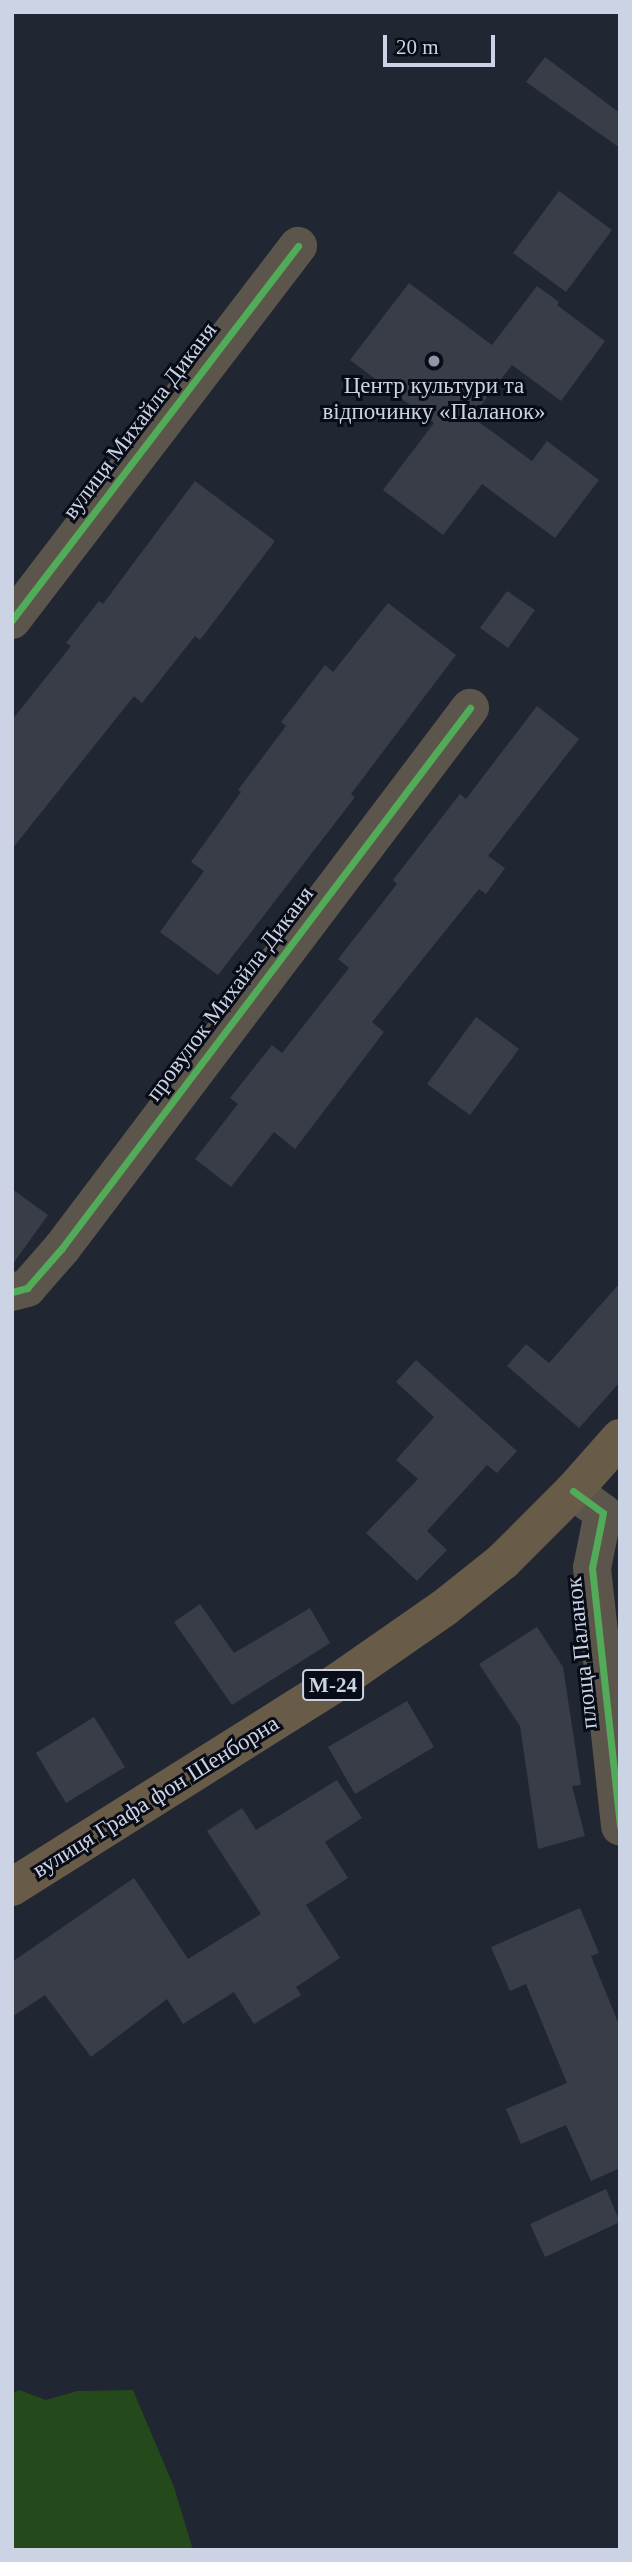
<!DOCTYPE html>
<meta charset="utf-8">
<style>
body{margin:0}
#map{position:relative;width:632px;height:2562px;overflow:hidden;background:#212633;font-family:Georgia,serif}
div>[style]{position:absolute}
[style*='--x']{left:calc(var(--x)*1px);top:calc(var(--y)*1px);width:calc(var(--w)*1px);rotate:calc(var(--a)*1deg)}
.green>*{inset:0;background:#24491b}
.building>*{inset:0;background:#393d48}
.street>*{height:38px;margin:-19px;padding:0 19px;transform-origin:19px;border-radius:19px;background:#5c554c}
.highway>*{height:38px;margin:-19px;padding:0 19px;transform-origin:19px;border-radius:19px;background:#685c48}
.cycleway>*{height:7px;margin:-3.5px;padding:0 3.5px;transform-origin:3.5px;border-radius:3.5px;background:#51ab58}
.dots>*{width:19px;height:19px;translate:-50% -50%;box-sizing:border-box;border:4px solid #080c17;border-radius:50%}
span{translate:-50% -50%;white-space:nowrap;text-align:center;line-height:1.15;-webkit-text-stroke:6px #080c17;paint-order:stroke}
.shield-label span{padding:2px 5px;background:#080c17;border:2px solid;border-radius:5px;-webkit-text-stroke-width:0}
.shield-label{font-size:21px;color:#ccd3e4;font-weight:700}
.poi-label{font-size:23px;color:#ccd3e4}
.street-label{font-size:23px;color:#ccd3e4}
.frame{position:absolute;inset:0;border:14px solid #ccd3e4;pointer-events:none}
.scale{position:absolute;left:383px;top:35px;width:112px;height:32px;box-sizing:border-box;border:4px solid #ccd3e4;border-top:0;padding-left:9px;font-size:21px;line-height:24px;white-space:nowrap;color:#ccd3e4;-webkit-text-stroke:5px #080c17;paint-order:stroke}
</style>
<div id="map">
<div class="green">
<i style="clip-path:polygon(19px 2390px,46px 2400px,77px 2391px,133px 2390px,174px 2487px,193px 2550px,12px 2550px,12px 2394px)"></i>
</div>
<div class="building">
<i style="clip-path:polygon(545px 57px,620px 113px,620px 148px,526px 82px)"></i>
<i style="clip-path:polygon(559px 191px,612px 230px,566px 292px,513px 253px)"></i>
<i style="clip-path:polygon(409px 283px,492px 345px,537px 286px,559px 302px,557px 305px,605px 341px,561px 401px,512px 365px,472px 417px,532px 461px,547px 441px,599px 480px,555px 538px,482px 484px,443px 535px,383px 490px,434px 423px,350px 360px)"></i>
<i style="clip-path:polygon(195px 481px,275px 541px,200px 640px,195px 636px,142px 703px,134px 696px,12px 849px,12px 720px,71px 646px,66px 643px,99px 601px,103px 604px)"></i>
<i style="clip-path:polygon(507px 591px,535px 610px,508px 648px,480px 628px)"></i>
<i style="clip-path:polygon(388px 603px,456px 655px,351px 794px,355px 797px,218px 975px,160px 932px,204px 871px,191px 862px,241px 792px,238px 790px,286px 726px,281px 722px,325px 665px,333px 672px)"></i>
<i style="clip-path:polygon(537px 706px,579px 739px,488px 856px,505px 868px,486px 894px,479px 889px,372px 1022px,384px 1032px,295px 1149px,274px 1132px,231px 1187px,195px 1159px,238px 1104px,230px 1098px,272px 1045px,282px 1053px,349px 968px,338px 959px,397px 884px,393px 880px,460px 794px,466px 799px)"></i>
<i style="clip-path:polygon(476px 1017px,519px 1049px,470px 1115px,427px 1084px)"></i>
<i style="clip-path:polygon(12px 1189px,48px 1215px,12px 1265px)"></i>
<i style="clip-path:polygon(620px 1283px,620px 1382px,579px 1428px,507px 1366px,526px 1344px,549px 1363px)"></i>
<i style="clip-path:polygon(416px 1360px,517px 1451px,497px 1473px,487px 1465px,427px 1531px,447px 1550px,417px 1581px,366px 1533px,418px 1479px,396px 1460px,434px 1417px,396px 1382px)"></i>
<i style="clip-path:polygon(200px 1604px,234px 1653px,310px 1608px,330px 1643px,232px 1705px,174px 1622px)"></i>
<i style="clip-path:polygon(537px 1627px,563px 1667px,581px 1785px,572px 1786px,585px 1836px,538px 1849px,520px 1726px,479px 1664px)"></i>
<i style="clip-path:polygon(407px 1701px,434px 1747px,355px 1794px,328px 1747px)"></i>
<i style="clip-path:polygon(94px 1717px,125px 1767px,66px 1803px,36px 1753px)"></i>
<i style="clip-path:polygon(337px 1780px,362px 1818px,325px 1842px,348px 1878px,306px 1905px,340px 1958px,296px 1987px,301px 1995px,254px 2024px,234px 1992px,183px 2024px,167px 1999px,91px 2057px,45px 1995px,12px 2017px,12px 1962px,134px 1878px,188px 1959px,261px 1914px,207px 1831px,242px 1808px,256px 1830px)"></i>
<i style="clip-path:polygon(580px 1908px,599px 1953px,591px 1956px,620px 2027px,620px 2168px,591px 2181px,566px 2125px,521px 2144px,506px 2109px,567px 2083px,526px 1984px,510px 1991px,491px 1947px)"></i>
<i style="clip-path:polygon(606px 2189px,620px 2222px,545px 2257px,530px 2224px)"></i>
</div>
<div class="street">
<i style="--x:12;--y:620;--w:471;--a:-52.6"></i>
<i style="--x:12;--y:1292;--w:16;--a:-15"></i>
<i style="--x:27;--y:1288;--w:53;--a:-48.8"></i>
<i style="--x:62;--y:1248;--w:677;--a:-52.93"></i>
<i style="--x:573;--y:1491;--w:37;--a:36"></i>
<i style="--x:603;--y:1513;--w:56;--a:101.3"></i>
<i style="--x:592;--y:1568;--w:260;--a:83.8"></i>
</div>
<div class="highway">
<i style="--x:12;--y:1887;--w:386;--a:-32.2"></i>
<i style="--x:339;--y:1681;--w:128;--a:-34.8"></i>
<i style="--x:444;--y:1608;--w:75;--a:-38.5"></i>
<i style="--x:503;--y:1561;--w:99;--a:-45"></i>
<i style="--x:573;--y:1491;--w:71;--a:-48.4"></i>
</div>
<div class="cycleway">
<i style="--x:12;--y:620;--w:471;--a:-52.6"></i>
<i style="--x:12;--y:1292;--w:16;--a:-15"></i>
<i style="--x:27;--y:1288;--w:53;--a:-48.8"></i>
<i style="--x:62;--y:1248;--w:677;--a:-52.93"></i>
<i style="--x:573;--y:1491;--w:37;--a:36"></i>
<i style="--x:603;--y:1513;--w:56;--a:101.3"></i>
<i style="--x:592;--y:1568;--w:260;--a:83.8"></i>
</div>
<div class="dots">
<i style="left:434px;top:361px;background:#9096a6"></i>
</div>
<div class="shield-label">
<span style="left:333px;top:1685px">М-24</span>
</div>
<div class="poi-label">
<span style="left:434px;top:399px">Центр культури та<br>відпочинку «Паланок»</span>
</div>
<div class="street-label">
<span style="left:140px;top:421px;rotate:-53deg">вулиця Михайла Диканя</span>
<span style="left:230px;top:994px;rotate:-53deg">провулок Михайла Диканя</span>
<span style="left:582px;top:1653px;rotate:-96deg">площа Паланок</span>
<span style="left:156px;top:1797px;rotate:-32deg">вулиця Графа фон Шенборна</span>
</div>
<div class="frame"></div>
<div class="scale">20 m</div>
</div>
